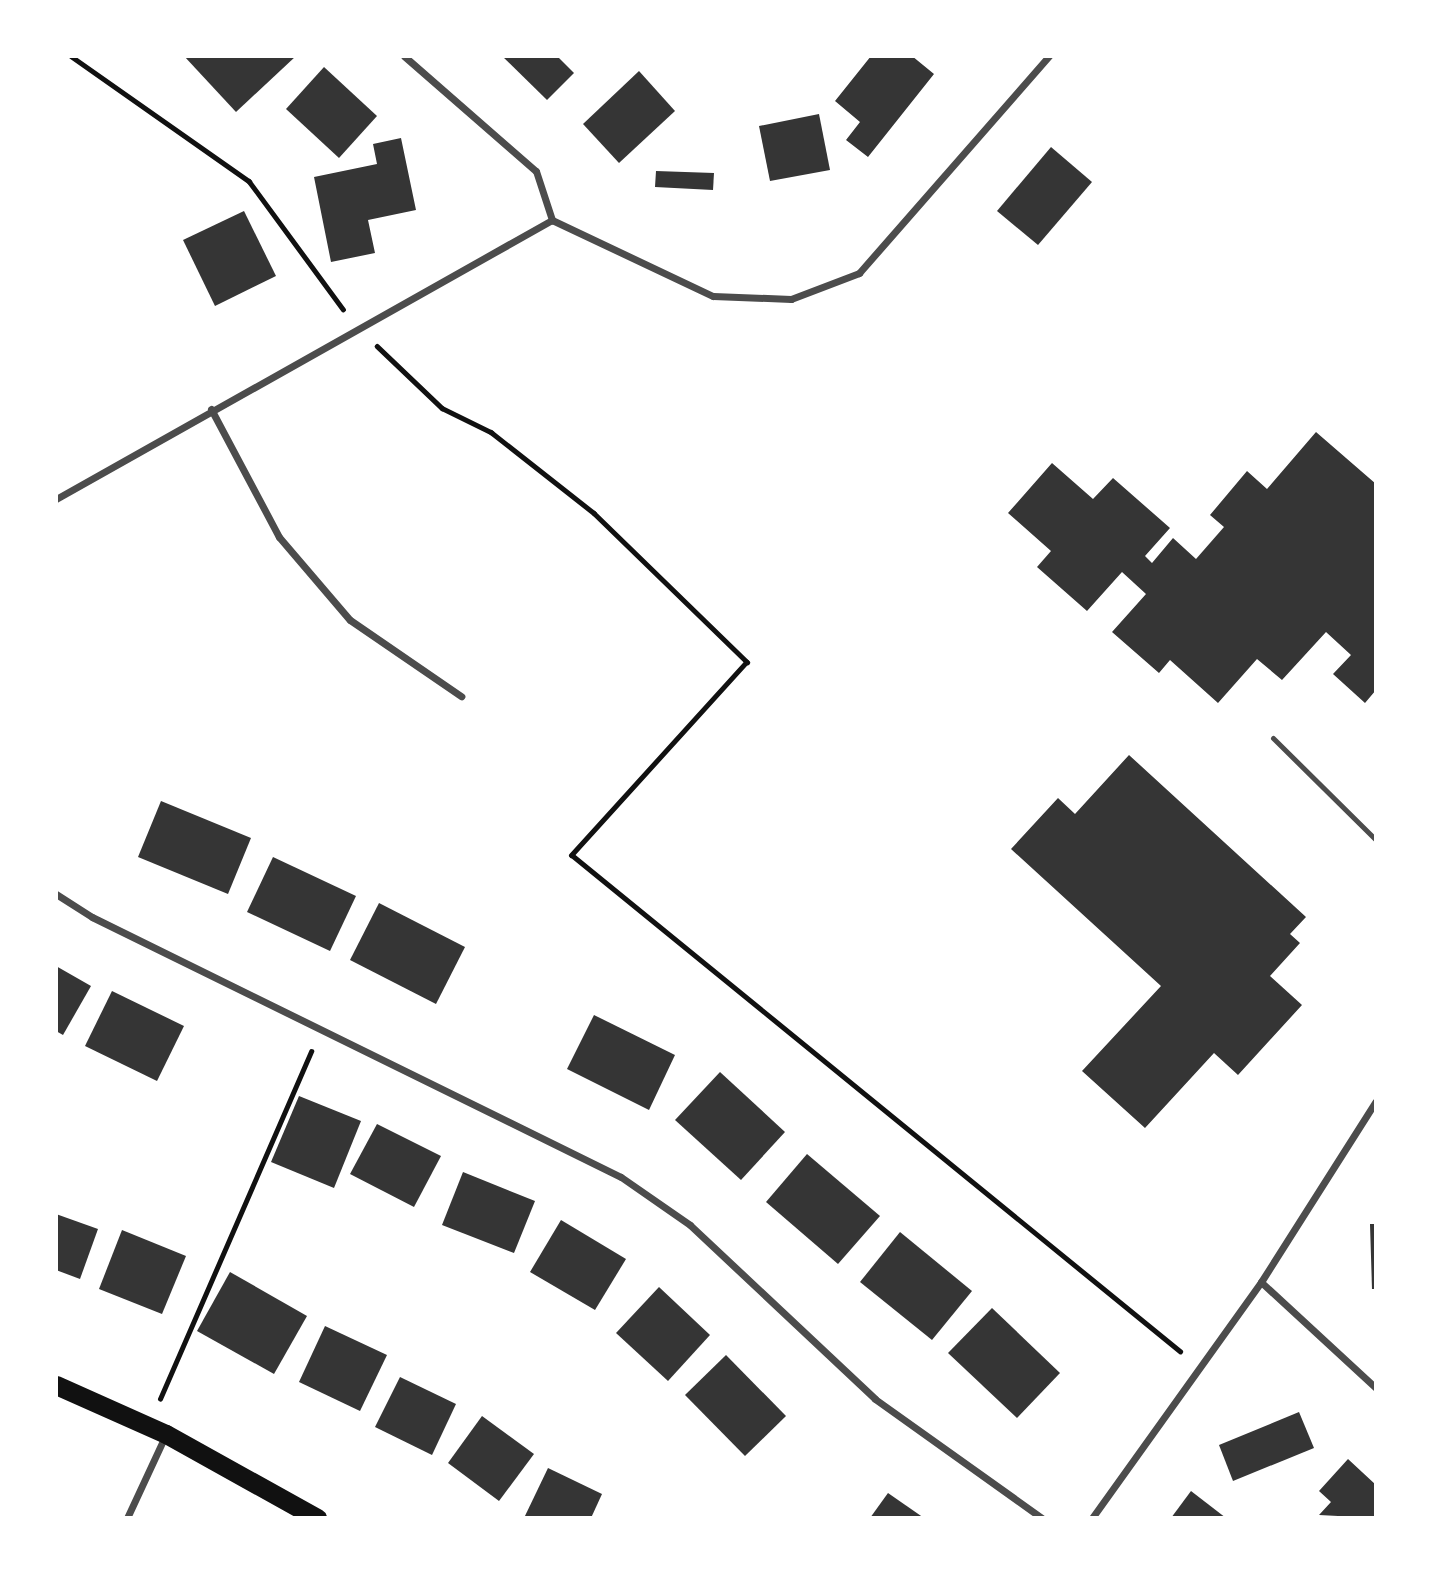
<!DOCTYPE html>
<style>
body{margin:0}
#map{position:relative;width:1432px;height:1574px;overflow:hidden;background:#fff;font-family:Figtree,sans-serif}
div>[style]{position:absolute}
[style*='--x']{left:calc(var(--x)*1px);top:calc(var(--y)*1px);width:calc(var(--w)*1px);rotate:calc(var(--a)*1deg)}
.building>*{inset:0;background:#353535}
.path>*{height:4.5px;margin:-2.25px;padding:0 2.25px;transform-origin:2.25px;border-radius:2.25px;background:#111}
.service>*{height:5px;margin:-2.5px;padding:0 2.5px;transform-origin:2.5px;border-radius:2.5px;background:#4c4c4c}
.minor>*{height:7px;margin:-3.5px;padding:0 3.5px;transform-origin:3.5px;border-radius:3.5px;background:#4c4c4c}
.trunk>*{height:19px;margin:-9.5px;padding:0 9.5px;transform-origin:9.5px;border-radius:9.5px;background:#111}
span{translate:-50% -50%;white-space:nowrap;text-align:center;line-height:1.15;-webkit-text-stroke:5px #fff;paint-order:stroke}
.frame{position:absolute;inset:0;border:58px solid #fff;pointer-events:none}
</style>
<div id="map">
<div class="building">
<i style="clip-path:polygon(184px 56px,296px 56px,236px 112px)"></i>
<i style="clip-path:polygon(502px 56px,557px 56px,574px 73px,547px 100px)"></i>
<i style="clip-path:polygon(871px 56px,912px 56px,934px 74px,868px 157px,846px 140px,860px 122px,835px 101px)"></i>
<i style="clip-path:polygon(324px 67px,377px 116px,339px 158px,286px 109px)"></i>
<i style="clip-path:polygon(639px 71px,675px 111px,619px 163px,583px 124px)"></i>
<i style="clip-path:polygon(819px 114px,830px 170px,770px 181px,759px 126px)"></i>
<i style="clip-path:polygon(401px 138px,416px 210px,368px 220px,375px 253px,331px 262px,314px 177px,377px 164px,373px 144px)"></i>
<i style="clip-path:polygon(1051px 147px,1092px 182px,1038px 245px,997px 211px)"></i>
<i style="clip-path:polygon(656px 171px,714px 173px,713px 190px,655px 187px)"></i>
<i style="clip-path:polygon(244px 211px,276px 276px,215px 306px,183px 240px)"></i>
<i style="clip-path:polygon(1316px 432px,1376px 484px,1376px 690px,1365px 703px,1333px 674px,1351px 655px,1326px 632px,1282px 680px,1257px 659px,1218px 703px,1170px 660px,1159px 673px,1112px 632px,1146px 594px,1122px 572px,1087px 611px,1037px 567px,1051px 551px,1008px 513px,1052px 463px,1093px 499px,1113px 478px,1170px 528px,1145px 556px,1152px 563px,1173px 538px,1196px 559px,1224px 527px,1210px 515px,1247px 471px,1267px 489px)"></i>
<i style="clip-path:polygon(1129px 755px,1306px 917px,1290px 934px,1300px 943px,1270px 976px,1302px 1005px,1238px 1075px,1214px 1053px,1145px 1128px,1082px 1071px,1161px 986px,1011px 849px,1058px 798px,1075px 814px)"></i>
<i style="clip-path:polygon(161px 801px,251px 838px,228px 894px,138px 857px)"></i>
<i style="clip-path:polygon(273px 857px,356px 896px,330px 951px,247px 912px)"></i>
<i style="clip-path:polygon(379px 903px,465px 947px,436px 1004px,350px 960px)"></i>
<i style="clip-path:polygon(56px 966px,91px 986px,63px 1035px,56px 1031px)"></i>
<i style="clip-path:polygon(112px 991px,184px 1026px,157px 1081px,85px 1046px)"></i>
<i style="clip-path:polygon(594px 1015px,675px 1055px,649px 1110px,567px 1069px)"></i>
<i style="clip-path:polygon(720px 1072px,785px 1132px,741px 1180px,675px 1120px)"></i>
<i style="clip-path:polygon(299px 1096px,361px 1121px,334px 1188px,271px 1162px)"></i>
<i style="clip-path:polygon(377px 1124px,441px 1156px,414px 1207px,350px 1174px)"></i>
<i style="clip-path:polygon(807px 1154px,880px 1216px,838px 1264px,766px 1202px)"></i>
<i style="clip-path:polygon(463px 1172px,535px 1201px,514px 1253px,442px 1225px)"></i>
<i style="clip-path:polygon(56px 1214px,98px 1229px,80px 1279px,56px 1270px)"></i>
<i style="clip-path:polygon(561px 1220px,626px 1259px,595px 1310px,530px 1272px)"></i>
<i style="clip-path:polygon(1370px 1224px,1376px 1224px,1376px 1289px,1372px 1289px)"></i>
<i style="clip-path:polygon(122px 1230px,186px 1256px,162px 1314px,99px 1289px)"></i>
<i style="clip-path:polygon(900px 1232px,972px 1291px,932px 1340px,860px 1282px)"></i>
<i style="clip-path:polygon(230px 1272px,307px 1316px,274px 1374px,197px 1331px)"></i>
<i style="clip-path:polygon(659px 1287px,710px 1335px,668px 1381px,616px 1333px)"></i>
<i style="clip-path:polygon(992px 1308px,1060px 1373px,1017px 1418px,948px 1353px)"></i>
<i style="clip-path:polygon(325px 1326px,387px 1355px,360px 1411px,299px 1382px)"></i>
<i style="clip-path:polygon(726px 1355px,786px 1416px,745px 1456px,685px 1395px)"></i>
<i style="clip-path:polygon(400px 1377px,456px 1404px,432px 1455px,375px 1427px)"></i>
<i style="clip-path:polygon(1299px 1412px,1314px 1448px,1233px 1481px,1219px 1445px)"></i>
<i style="clip-path:polygon(482px 1416px,534px 1454px,499px 1501px,448px 1463px)"></i>
<i style="clip-path:polygon(1348px 1459px,1376px 1485px,1376px 1518px,1319px 1515px,1331px 1502px,1319px 1491px)"></i>
<i style="clip-path:polygon(548px 1468px,602px 1494px,591px 1518px,524px 1518px)"></i>
<i style="clip-path:polygon(1191px 1491px,1226px 1518px,1171px 1518px)"></i>
<i style="clip-path:polygon(888px 1493px,924px 1518px,870px 1518px)"></i>
</div>
<div class="path">
<i style="--x:71;--y:56;--w:218;--a:35.1"></i>
<i style="--x:249;--y:181;--w:159;--a:53.7"></i>
<i style="--x:377;--y:346;--w:90;--a:43.6"></i>
<i style="--x:442;--y:408;--w:55;--a:26.1"></i>
<i style="--x:491;--y:432;--w:131;--a:38.2"></i>
<i style="--x:594;--y:513;--w:214;--a:44.2"></i>
<i style="--x:747;--y:662;--w:261;--a:132.2"></i>
<i style="--x:572;--y:855;--w:785;--a:39.21"></i>
<i style="--x:160;--y:1399;--w:379;--a:-66.5"></i>
</div>
<div class="service">
<i style="--x:1273;--y:738;--w:145;--a:44.7"></i>
</div>
<div class="minor">
<i style="--x:404;--y:56;--w:175;--a:41.1"></i>
<i style="--x:536;--y:171;--w:52;--a:71.9"></i>
<i style="--x:552;--y:220;--w:178;--a:25.3"></i>
<i style="--x:713;--y:296;--w:78;--a:2.2"></i>
<i style="--x:791;--y:299;--w:73;--a:-20.9"></i>
<i style="--x:859;--y:273;--w:288;--a:-48.8"></i>
<i style="--x:211;--y:409;--w:145;--a:62"></i>
<i style="--x:279;--y:537;--w:109;--a:49.5"></i>
<i style="--x:350;--y:620;--w:135;--a:34.4"></i>
<i style="--x:56;--y:499;--w:569;--a:-29.36"></i>
<i style="--x:56;--y:894;--w:43;--a:32.6"></i>
<i style="--x:92;--y:917;--w:589;--a:26.17"></i>
<i style="--x:621;--y:1177;--w:84;--a:34.8"></i>
<i style="--x:690;--y:1225;--w:254;--a:43.2"></i>
<i style="--x:875;--y:1399;--w:205;--a:35.5"></i>
<i style="--x:1261;--y:1282;--w:156;--a:42.7"></i>
<i style="--x:127;--y:1518;--w:90;--a:-65.1"></i>
<i style="--x:1092;--y:1518;--w:290;--a:-54.4"></i>
<i style="--x:1261;--y:1282;--w:214;--a:-57.6"></i>
</div>
<div class="trunk">
<i style="--x:56;--y:1385;--w:120;--a:24"></i>
<i style="--x:166;--y:1434;--w:173;--a:29.1"></i>
</div>
<div class="frame"></div>
</div>
